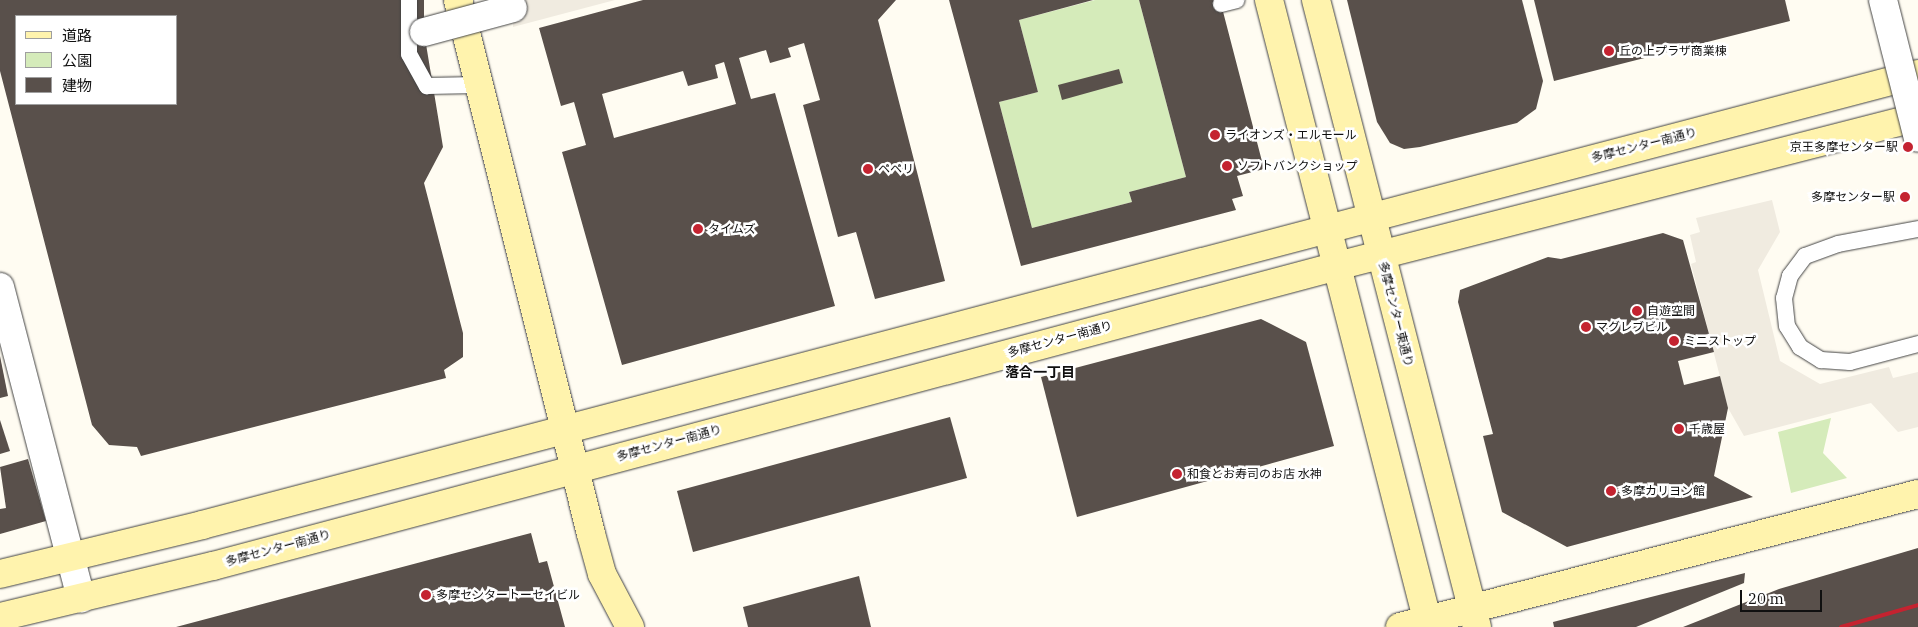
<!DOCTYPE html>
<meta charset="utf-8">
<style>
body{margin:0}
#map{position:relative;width:1918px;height:627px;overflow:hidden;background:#fffcf2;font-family:"IBM Plex Serif","Noto Sans JP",serif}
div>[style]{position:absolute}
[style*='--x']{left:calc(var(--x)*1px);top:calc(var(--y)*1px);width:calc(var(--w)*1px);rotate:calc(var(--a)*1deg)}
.green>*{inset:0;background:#d5ebba}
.plaza>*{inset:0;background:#f0ebe0}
.building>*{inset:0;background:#59504b}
.roads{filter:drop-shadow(0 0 1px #434343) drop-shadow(0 0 1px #434343)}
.lane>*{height:16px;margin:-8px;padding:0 8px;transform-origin:8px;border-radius:8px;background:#fff}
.street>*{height:28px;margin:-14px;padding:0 14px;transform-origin:14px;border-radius:14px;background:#fff}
.secondary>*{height:28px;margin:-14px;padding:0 14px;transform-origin:14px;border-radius:14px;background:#fff3ad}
.rail>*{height:4px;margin:-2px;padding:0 2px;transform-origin:2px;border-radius:2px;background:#c42330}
.bridges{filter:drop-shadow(0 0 1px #434343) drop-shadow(0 0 1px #434343)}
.street-bridge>*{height:28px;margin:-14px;padding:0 14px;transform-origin:14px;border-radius:14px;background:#fff}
.dots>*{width:14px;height:14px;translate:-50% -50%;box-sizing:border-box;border:2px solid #fff;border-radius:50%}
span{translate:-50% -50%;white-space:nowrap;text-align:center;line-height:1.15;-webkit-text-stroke:5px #fff;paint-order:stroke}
.poi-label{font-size:12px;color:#101010}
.left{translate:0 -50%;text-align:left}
.right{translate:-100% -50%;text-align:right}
.street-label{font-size:12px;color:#101010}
.neighbourhood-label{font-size:14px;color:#101010;font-weight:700}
.legend{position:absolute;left:15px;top:15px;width:162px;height:90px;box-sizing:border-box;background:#fff;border:1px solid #9f9f9f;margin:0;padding:6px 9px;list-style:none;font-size:15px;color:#101010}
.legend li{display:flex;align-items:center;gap:10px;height:25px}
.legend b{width:25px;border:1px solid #9f9f9f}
.scale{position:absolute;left:1740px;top:590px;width:82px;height:22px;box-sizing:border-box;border:2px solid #101010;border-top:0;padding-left:6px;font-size:15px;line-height:18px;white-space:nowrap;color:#101010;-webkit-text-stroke:4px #fff;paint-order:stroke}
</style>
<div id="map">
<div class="green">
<i style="clip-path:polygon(1095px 0,1139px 0,1186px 177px,1129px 192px,1132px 202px,1032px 228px,999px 102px,1038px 92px,1019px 20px)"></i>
<i style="clip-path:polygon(1831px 418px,1823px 453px,1847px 478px,1791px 493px,1778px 432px)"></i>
</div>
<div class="plaza">
<i style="clip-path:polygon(513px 0,615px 0,513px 27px)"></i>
<i style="clip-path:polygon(1772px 200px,1780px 232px,1758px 270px,1780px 361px,1820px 384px,1889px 367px,1893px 378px,1918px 372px,1918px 427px,1898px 432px,1871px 403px,1744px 436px,1728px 408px,1691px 264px,1696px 262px,1690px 235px,1700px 232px,1696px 218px)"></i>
</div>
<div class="building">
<i style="clip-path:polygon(evenodd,0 0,424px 0,424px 32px,443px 147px,424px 183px,463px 333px,463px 357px,444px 370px,446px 378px,141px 456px,137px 447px,109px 445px,92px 425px,0 71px,0 0,16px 16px,176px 16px,176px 104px,16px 104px,16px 16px)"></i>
<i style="clip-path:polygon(evenodd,643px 0,896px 0,878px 20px,945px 281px,875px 299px,856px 232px,838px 237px,803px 105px,820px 100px,804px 43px,788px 48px,791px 57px,770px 63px,766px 50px,739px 58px,751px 99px,775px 93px,835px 306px,622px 365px,562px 152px,586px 145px,574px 102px,561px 106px,539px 28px,643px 0,724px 62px,736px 104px,614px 138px,602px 94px,683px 71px,688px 86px,718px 78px,715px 65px,724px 62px)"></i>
<i style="clip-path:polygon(949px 0,1093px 0,1019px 20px,1038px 92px,999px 102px,1032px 228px,1132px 202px,1129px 192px,1186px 177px,1139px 0,1220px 0,1264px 169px,1237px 176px,1243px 196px,1232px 199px,1236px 210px,1021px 266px)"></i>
<i style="clip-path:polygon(1347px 0,1522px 0,1543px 81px,1536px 109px,1517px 123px,1420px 147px,1404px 149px,1390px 143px,1377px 122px)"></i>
<i style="clip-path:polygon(1534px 0,1785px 0,1790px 21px,1554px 81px)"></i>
<i style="clip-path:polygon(1119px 69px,1123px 83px,1062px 100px,1058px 85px)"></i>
<i style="clip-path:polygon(1663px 233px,1683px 240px,1714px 352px,1678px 361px,1684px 385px,1720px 376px,1728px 408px,1714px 476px,1753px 497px,1567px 547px,1502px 512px,1483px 436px,1493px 434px,1458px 302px,1460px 290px,1548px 257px,1561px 259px)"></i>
<i style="clip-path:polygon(1261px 319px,1306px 342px,1334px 446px,1077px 517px,1041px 377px)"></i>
<i style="clip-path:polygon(0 356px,8px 396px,0 398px)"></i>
<i style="clip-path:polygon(950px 417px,967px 478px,693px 552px,677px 491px)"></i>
<i style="clip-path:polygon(0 420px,10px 451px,0 454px)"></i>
<i style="clip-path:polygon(28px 459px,46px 521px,0 534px,0 509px,6px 508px,0 467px)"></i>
<i style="clip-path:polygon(531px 533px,539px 563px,547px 561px,565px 627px,176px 627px)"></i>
<i style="clip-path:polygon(1918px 548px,1918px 627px,1683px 627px,1779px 589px)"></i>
<i style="clip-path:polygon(1745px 573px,1744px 583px,1636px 627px,1554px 627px,1553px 622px)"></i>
<i style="clip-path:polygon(859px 576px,871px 627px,748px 627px,743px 607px)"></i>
</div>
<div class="roads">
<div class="lane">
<i style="--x:409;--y:0;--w:54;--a:90"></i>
<i style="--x:409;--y:54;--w:37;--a:61"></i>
<i style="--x:427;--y:86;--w:50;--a:-1.1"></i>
<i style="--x:1221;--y:4;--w:16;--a:-14"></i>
<i style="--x:1918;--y:229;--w:81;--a:169.4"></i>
<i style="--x:1838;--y:244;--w:35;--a:160"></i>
<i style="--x:1805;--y:256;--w:25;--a:127"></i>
<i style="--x:1790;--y:276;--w:23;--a:105"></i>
<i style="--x:1784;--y:298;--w:28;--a:84"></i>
<i style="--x:1787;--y:326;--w:25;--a:58"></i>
<i style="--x:1800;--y:347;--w:25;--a:32"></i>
<i style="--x:1821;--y:360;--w:29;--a:4"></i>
<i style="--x:1850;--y:362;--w:70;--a:-14.8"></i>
</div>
<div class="street">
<i style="--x:0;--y:287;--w:322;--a:75.4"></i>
</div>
<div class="secondary">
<i style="--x:458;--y:0;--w:550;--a:76.01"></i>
<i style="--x:591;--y:534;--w:41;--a:74.6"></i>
<i style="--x:602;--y:574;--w:60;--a:62.2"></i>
<i style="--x:1269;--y:0;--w:647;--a:75.68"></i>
<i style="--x:1316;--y:0;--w:647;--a:75.6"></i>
<i style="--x:0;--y:574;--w:208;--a:-13.6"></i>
<i style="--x:202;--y:525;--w:1774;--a:-14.73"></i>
<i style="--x:0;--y:617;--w:219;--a:-13.5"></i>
<i style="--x:213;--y:566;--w:1163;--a:-14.94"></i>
<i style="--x:1337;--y:266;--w:600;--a:-14.38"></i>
<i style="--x:1400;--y:627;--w:535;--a:-14.4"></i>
</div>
</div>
<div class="rail">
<i style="--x:1841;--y:627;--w:80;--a:-15.9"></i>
</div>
<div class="bridges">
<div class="street-bridge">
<i style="--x:1883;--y:0;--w:142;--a:75.8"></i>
<i style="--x:424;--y:32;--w:92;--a:-15.1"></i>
</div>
</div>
<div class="dots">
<i style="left:1609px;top:51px;background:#c42330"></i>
<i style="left:1215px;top:135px;background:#c42330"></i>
<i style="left:1908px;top:147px;background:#c42330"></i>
<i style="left:1227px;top:166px;background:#c42330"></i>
<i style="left:868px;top:169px;background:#c42330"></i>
<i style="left:1905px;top:197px;background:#c42330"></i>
<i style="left:698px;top:229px;background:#c42330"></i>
<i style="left:1637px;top:311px;background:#c42330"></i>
<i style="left:1586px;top:327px;background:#c42330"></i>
<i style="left:1674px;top:341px;background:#c42330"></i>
<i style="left:1679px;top:429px;background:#c42330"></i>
<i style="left:1177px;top:474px;background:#c42330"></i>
<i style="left:1611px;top:491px;background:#c42330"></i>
<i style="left:426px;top:595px;background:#c42330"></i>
</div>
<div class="poi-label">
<span class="left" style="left:1619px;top:51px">丘の上プラザ商業棟</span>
<span class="left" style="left:1225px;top:135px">ライオンズ・エルモール</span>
<span class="right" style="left:1898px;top:147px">京王多摩センター駅</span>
<span class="left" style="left:1237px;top:166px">ソフトバンクショップ</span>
<span class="left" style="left:878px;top:169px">ペペリ</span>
<span class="right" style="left:1895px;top:197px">多摩センター駅</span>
<span class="left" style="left:708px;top:229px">タイムズ</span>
<span class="left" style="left:1647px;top:311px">自遊空間</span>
<span class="left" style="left:1596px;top:327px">マグレブビル</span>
<span class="left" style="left:1684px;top:341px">ミニストップ</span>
<span class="left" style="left:1689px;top:429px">千歳屋</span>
<span class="left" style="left:1187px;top:474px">和食とお寿司のお店 水神</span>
<span class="left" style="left:1621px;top:491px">多摩カリヨン館</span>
<span class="left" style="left:436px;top:595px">多摩センタートーセイビル</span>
</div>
<div class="street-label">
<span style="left:1644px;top:145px;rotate:-14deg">多摩センター南通り</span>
<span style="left:1396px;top:314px;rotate:76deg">多摩センター東通り</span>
<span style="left:1060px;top:339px;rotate:-15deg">多摩センター南通り</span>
<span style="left:669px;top:443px;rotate:-15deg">多摩センター南通り</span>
<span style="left:278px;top:548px;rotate:-15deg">多摩センター南通り</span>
</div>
<div class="neighbourhood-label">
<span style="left:1040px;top:372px">落合一丁目</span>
</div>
<ul class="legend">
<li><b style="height:6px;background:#fff3ad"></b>道路</li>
<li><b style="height:14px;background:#d5ebba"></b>公園</li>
<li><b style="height:14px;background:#59504b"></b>建物</li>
</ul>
<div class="scale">20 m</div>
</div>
